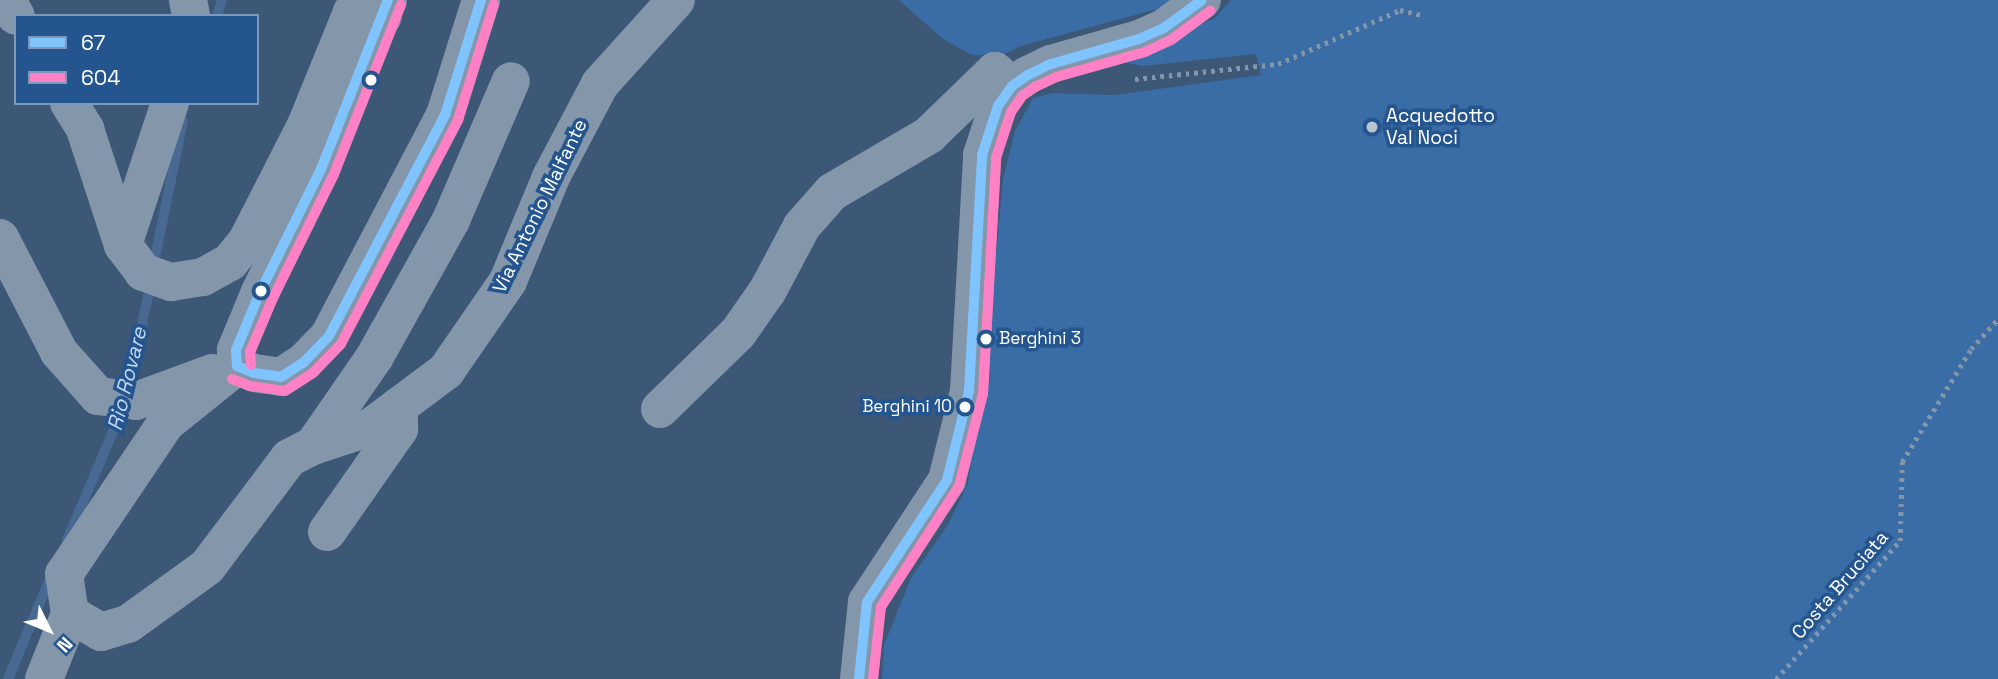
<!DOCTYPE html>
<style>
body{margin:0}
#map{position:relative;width:1998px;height:679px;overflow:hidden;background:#3d5777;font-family:"Space Grotesk",sans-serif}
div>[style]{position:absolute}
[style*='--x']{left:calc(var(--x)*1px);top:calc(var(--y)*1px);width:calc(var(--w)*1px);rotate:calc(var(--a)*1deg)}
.green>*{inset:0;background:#3a6ca5}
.stream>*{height:10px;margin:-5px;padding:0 5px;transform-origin:5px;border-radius:5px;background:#486991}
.path>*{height:4.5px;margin-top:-2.25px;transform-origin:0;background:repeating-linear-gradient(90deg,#8497aa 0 3.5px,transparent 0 8.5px)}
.minor>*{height:38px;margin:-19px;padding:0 19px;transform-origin:19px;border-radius:19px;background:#8497aa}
.bus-1>*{height:10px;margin:-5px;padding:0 5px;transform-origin:5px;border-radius:5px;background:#80c4ff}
.bus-2>*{height:10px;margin:-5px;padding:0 5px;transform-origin:5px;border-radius:5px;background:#ff80c5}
.dots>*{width:19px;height:19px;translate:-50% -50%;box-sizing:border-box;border:4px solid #25558f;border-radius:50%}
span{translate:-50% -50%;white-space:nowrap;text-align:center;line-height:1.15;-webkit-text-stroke:7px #25558f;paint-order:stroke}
.bus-label{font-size:17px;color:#fff}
.left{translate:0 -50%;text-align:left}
.right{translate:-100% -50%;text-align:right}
.poi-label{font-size:19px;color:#fff}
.street-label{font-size:19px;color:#fff}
.water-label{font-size:21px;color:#c1d9f2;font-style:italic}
.legend{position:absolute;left:14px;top:14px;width:245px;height:91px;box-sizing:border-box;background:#25558f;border:2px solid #7c99bc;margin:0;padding:9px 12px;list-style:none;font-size:21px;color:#fff}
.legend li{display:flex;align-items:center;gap:14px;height:35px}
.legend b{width:35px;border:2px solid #7c99bc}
.north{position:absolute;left:14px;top:595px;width:70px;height:70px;-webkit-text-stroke:5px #25558f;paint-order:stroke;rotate:133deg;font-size:19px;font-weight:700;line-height:28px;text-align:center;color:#fff}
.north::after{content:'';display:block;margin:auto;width:24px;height:32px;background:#fff;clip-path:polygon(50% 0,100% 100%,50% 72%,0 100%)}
</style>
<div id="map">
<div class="green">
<i style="clip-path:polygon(899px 0,1170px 0,1161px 8px,1021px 46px,1002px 55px,972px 55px,943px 39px)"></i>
<i style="clip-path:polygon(1231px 0,1998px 0,1998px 679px,882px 679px,884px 645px,911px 578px,949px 523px,968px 483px,984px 385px,1003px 179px,1015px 131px,1033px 98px,1053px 93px,1115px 95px,1261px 75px,1256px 54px,1143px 66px,1117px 61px,1215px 18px)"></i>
</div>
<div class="stream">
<i style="--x:217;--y:16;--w:17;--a:-73"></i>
<i style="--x:153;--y:268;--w:150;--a:-78.5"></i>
<i style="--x:127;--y:391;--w:111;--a:-77.5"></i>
<i style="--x:67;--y:540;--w:146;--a:-67"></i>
<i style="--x:8;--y:679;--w:112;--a:-67.3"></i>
</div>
<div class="path">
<i style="--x:1135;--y:79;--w:144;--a:-6"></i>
<i style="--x:1278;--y:64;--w:133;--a:-23.9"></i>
<i style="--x:1400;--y:10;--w:23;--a:13"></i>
<i style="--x:1776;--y:679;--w:186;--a:-48.1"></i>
<i style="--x:1900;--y:541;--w:79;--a:-88.5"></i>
<i style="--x:1902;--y:462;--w:132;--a:-58.6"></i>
<i style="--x:1971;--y:349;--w:40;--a:-48"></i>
</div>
<div class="minor">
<i style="--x:7;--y:0;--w:18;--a:61"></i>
<i style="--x:188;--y:0;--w:16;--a:79"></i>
<i style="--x:69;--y:103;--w:31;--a:58"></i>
<i style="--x:85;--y:129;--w:122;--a:71.9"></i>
<i style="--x:123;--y:245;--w:34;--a:53"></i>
<i style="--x:143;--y:272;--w:30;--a:20"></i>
<i style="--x:171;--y:282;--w:32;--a:-9"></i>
<i style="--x:203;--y:277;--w:31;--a:-29"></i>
<i style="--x:230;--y:262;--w:27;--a:-51"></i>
<i style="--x:247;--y:241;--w:132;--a:-63"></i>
<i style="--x:307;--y:123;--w:120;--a:-67.9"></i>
<i style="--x:352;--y:12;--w:31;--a:9"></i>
<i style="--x:0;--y:238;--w:128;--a:62.6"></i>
<i style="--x:59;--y:352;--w:59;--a:48.4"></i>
<i style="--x:98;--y:396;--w:38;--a:7"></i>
<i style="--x:136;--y:401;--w:81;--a:-20.2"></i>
<i style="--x:123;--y:245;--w:150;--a:-71.7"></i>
<i style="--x:237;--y:366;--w:91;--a:141.2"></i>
<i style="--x:166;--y:423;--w:182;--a:124"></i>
<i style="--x:64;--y:574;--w:40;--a:81.5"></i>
<i style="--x:70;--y:614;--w:36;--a:30"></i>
<i style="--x:101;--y:632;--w:28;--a:-17"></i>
<i style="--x:128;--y:624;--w:97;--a:-35.8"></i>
<i style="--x:207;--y:567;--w:136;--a:-53"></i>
<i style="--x:289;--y:458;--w:27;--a:-27"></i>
<i style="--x:313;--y:446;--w:61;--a:-18.1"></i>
<i style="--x:371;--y:427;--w:94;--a:-36.7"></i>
<i style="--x:446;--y:371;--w:109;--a:-55.4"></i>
<i style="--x:508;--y:281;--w:113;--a:-67.5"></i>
<i style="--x:551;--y:177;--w:105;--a:-62.2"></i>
<i style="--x:600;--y:84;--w:113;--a:-47.9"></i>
<i style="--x:237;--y:366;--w:18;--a:22"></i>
<i style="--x:254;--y:373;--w:27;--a:8"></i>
<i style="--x:281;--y:377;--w:27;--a:-33"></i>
<i style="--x:304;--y:362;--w:36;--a:-46"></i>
<i style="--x:329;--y:336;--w:250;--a:-62.3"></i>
<i style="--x:445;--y:115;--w:121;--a:-72.6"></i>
<i style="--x:237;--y:366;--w:16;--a:-94"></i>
<i style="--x:236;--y:350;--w:63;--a:-67.5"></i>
<i style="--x:260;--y:292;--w:137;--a:-63.6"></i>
<i style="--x:321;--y:169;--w:182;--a:-68.4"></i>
<i style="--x:660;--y:409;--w:109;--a:-44.3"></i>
<i style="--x:738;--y:333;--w:52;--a:-55.1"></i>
<i style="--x:768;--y:290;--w:72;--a:-62"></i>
<i style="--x:802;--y:226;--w:45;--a:-48.6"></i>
<i style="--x:832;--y:192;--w:113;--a:-30.4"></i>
<i style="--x:929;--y:135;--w:92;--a:-44.1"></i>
<i style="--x:995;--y:71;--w:23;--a:41"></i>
<i style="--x:313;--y:446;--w:107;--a:-55.3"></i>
<i style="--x:374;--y:358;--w:158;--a:-60.8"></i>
<i style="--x:451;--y:220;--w:151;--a:-66.7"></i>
<i style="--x:327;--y:532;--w:126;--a:-55"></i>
<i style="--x:399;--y:429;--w:23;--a:-90"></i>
<i style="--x:44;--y:679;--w:70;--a:-68.2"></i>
<i style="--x:859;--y:679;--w:77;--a:-84.1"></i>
<i style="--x:867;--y:602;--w:146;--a:-56.7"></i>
<i style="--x:947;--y:480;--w:92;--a:-76.1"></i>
<i style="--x:969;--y:391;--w:236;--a:-86.8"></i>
<i style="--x:982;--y:155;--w:52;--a:-71.9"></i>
<i style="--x:998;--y:106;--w:24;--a:-55"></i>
<i style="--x:1012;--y:86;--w:19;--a:-35"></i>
<i style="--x:1028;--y:75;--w:25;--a:-26"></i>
<i style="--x:1051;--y:64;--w:91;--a:-15.9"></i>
<i style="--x:1139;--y:39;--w:27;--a:-24"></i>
<i style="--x:1164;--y:28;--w:47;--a:-36.4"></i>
</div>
<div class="bus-1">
<i style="--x:237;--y:366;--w:18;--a:22"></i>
<i style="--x:254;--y:373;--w:27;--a:8"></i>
<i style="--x:281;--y:377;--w:27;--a:-33"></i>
<i style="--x:304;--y:362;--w:36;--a:-46"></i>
<i style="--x:329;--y:336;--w:250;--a:-62.3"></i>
<i style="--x:445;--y:115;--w:121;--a:-72.6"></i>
<i style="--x:237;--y:366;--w:16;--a:-94"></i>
<i style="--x:236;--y:350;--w:63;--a:-67.5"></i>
<i style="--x:260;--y:292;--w:137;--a:-63.6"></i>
<i style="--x:321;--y:169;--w:182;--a:-68.4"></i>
<i style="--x:859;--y:679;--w:77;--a:-84.1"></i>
<i style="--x:867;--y:602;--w:146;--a:-56.7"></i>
<i style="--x:947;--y:480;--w:92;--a:-76.1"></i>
<i style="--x:969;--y:391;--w:236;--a:-86.8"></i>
<i style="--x:982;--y:155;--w:52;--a:-71.9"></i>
<i style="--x:998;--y:106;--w:24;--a:-55"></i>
<i style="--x:1012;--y:86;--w:19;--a:-35"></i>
<i style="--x:1028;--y:75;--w:25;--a:-26"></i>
<i style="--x:1051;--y:64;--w:91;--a:-15.9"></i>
<i style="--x:1139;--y:39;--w:27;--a:-24"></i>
<i style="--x:1164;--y:28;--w:47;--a:-36.4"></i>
</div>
<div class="bus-2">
<i style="--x:251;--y:365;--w:13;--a:-94"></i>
<i style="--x:250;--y:352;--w:59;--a:-66.9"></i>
<i style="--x:273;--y:298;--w:138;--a:-63.8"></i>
<i style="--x:334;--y:174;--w:182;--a:-68.4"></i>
<i style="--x:232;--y:379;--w:19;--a:21"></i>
<i style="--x:250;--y:386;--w:35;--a:8"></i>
<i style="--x:285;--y:391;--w:33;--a:-33"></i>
<i style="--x:313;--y:373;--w:40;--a:-46"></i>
<i style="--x:341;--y:344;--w:253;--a:-62.4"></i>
<i style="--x:458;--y:120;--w:121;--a:-72.8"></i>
<i style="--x:873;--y:679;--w:72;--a:-83.7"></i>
<i style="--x:881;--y:607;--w:144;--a:-57.2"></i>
<i style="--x:959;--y:486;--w:95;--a:-75.4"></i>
<i style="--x:983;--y:394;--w:236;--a:-86.8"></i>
<i style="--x:996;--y:158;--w:48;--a:-71.9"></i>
<i style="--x:1011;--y:112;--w:19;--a:-55"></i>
<i style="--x:1022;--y:96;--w:16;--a:-35"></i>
<i style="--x:1035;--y:87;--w:23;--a:-25"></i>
<i style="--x:1056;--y:77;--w:92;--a:-15.7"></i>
<i style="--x:1145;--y:52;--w:29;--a:-25"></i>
<i style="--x:1171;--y:40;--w:49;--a:-36.6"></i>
</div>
<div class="dots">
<i style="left:371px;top:80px;background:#fff"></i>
<i style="left:1372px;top:127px;background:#bbc4cf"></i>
<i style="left:261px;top:291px;background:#fff"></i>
<i style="left:986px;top:339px;background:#fff"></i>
<i style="left:965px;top:407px;background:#fff"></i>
</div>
<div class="bus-label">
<span class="left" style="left:999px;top:339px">Berghini 3</span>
<span class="right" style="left:952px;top:407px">Berghini 10</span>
</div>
<div class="poi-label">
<span class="left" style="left:1386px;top:127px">Acquedotto<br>Val Noci</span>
</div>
<div class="street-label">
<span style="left:540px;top:206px;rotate:-64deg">Via Antonio Malfante</span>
<span style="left:1840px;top:585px;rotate:-49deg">Costa Bruciata</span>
</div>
<div class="water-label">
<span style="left:127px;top:379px;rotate:-76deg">Rio Rovare</span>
</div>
<ul class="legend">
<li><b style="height:9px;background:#80c4ff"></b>67</li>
<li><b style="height:9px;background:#ff80c5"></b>604</li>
</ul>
<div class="north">N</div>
</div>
